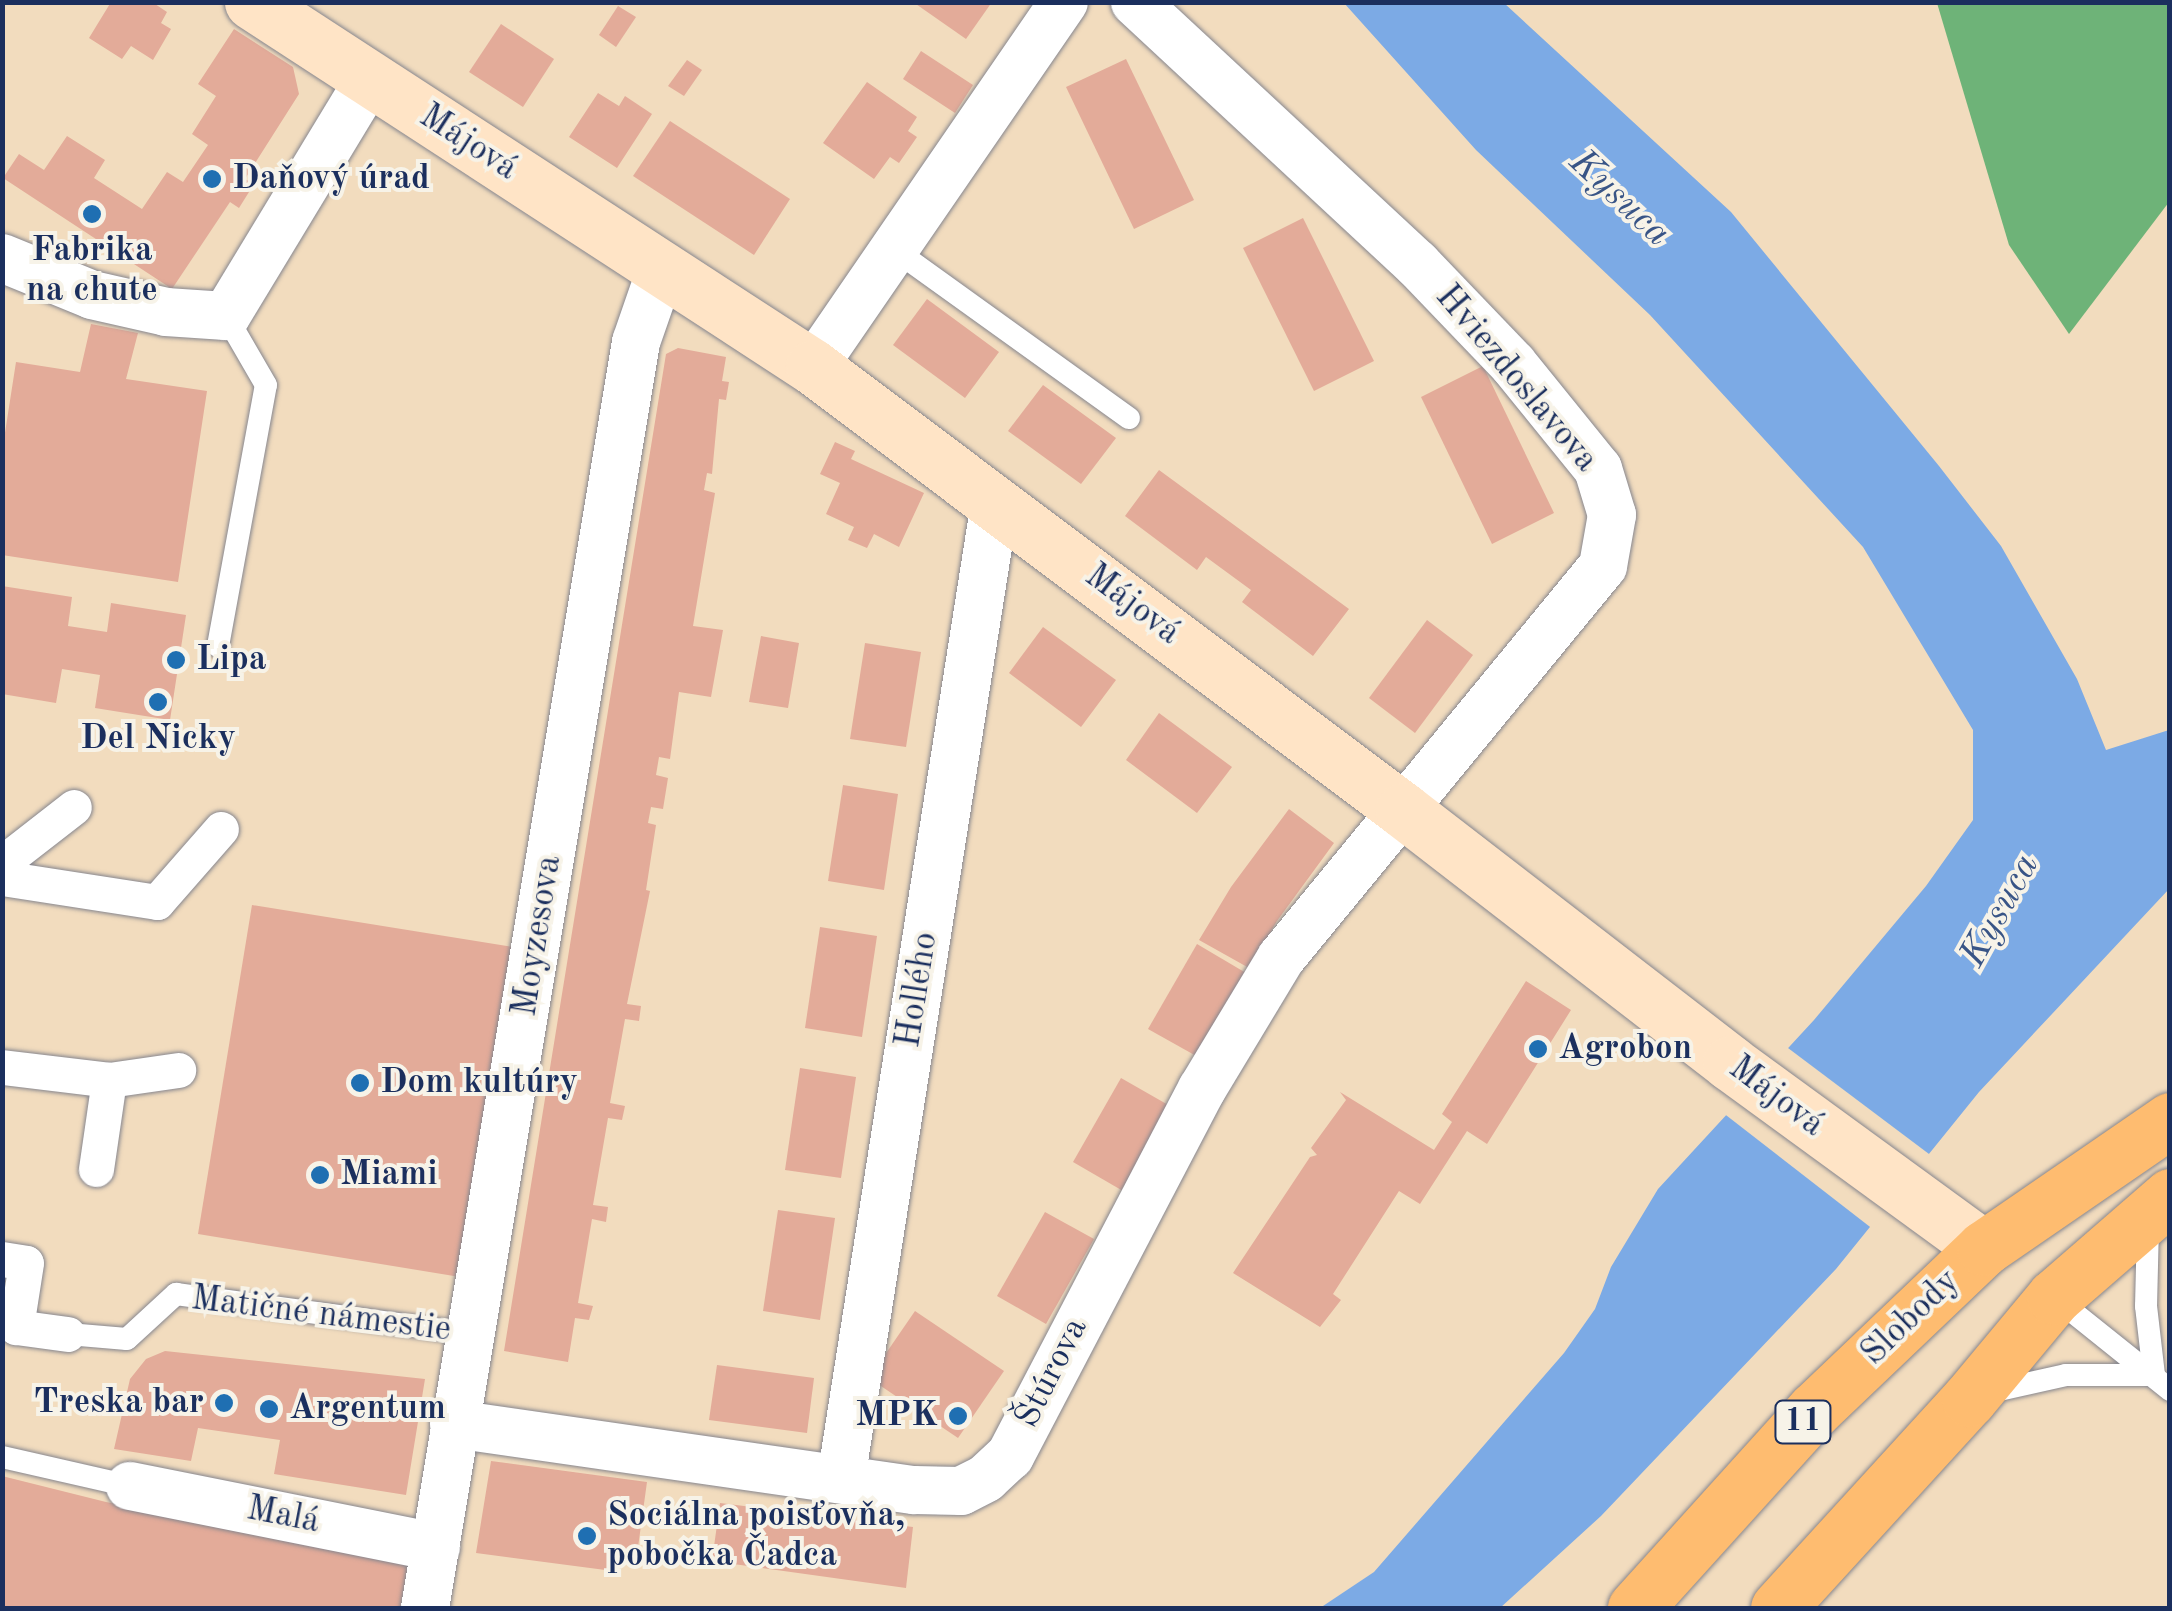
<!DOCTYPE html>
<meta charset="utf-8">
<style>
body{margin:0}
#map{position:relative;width:2172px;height:1611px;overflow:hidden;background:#f2dcbe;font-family:"Old Standard TT",serif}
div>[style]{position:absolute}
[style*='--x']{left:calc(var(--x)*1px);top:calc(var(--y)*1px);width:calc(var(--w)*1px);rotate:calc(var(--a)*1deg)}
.forest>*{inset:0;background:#6eb378}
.water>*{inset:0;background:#7caae5}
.pier>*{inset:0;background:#f2dcbe}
.building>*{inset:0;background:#e3ab99}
.roads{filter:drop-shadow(0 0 2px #86868e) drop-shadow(0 0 2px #86868e)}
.service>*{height:22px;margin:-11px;padding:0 11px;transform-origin:11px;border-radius:11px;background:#fff}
.pedestrian>*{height:35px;margin:-17.5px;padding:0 17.5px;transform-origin:17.5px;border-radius:17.5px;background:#fff}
.minor>*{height:48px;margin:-24px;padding:0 24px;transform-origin:24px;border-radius:24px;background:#fff}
.secondary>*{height:55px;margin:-27.5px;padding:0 27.5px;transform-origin:27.5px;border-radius:27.5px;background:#ffe4c6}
.primary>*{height:55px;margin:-27.5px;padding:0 27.5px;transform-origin:27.5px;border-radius:27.5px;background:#febc70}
.dots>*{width:28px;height:28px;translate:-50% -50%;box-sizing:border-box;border:5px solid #f7f3e8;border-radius:50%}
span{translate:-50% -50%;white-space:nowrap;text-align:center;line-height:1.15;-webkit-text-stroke:8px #f7f3e8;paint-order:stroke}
.shield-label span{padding:2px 8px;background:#f7f3e8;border:2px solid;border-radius:8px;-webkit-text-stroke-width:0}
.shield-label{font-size:32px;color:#1b2f5e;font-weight:700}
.street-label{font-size:35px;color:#1b2f5e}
.poi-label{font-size:35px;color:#1b2f5e;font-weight:700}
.left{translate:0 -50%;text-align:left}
.right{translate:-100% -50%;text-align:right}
.water-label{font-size:38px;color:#385486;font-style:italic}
.frame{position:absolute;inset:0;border:5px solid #1b2f5e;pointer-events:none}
</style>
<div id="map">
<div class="forest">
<i style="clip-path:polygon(1937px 3px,2169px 3px,2169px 202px,2069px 334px,2009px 245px)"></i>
</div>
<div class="water">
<i style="clip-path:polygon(1344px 3px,1504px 3px,1731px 212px,1939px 466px,2001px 546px,2077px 679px,2106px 750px,2169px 730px,2169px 889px,1979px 1092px,1836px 1269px,1601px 1516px,1500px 1608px,1320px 1608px,1374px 1572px,1564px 1353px,1595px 1309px,1611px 1267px,1658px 1189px,1814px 1020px,1926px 886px,1973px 820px,1973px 730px,1863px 547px,1650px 315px,1476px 150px)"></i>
</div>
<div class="pier">
<i style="clip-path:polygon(1784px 1045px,1933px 1157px,1874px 1230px,1722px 1112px)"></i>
</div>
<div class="building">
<i style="clip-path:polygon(111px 2px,152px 2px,167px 12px,161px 23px,171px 29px,153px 60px,131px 46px,122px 59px,89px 38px)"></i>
<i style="clip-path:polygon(913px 2px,992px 2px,966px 39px)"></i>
<i style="clip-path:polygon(618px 6px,636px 17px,616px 47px,599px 35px)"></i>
<i style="clip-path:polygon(501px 24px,554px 59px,523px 107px,469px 72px)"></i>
<i style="clip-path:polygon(234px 29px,293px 67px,299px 94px,245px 179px,254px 184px,239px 208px,230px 202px,172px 289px,3px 178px,19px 154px,44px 170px,67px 136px,105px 160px,94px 178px,142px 209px,167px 172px,183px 182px,208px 145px,192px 134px,216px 96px,198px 84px)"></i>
<i style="clip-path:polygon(921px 51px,973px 85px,955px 113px,903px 79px)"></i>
<i style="clip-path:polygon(1126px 59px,1194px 200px,1134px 229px,1066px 87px)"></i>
<i style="clip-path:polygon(687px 60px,702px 70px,684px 96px,668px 86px)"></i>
<i style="clip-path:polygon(867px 82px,917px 117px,908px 131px,917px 137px,899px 163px,890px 157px,874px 179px,823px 143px)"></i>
<i style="clip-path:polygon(598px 93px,619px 106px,625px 96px,652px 114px,617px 168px,569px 137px)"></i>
<i style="clip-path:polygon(670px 121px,790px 199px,754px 255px,633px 176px)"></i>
<i style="clip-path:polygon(1303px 218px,1374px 361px,1314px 391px,1243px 248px)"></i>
<i style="clip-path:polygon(927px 299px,999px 352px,965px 398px,893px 345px)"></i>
<i style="clip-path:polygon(91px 324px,138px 333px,126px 379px,207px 391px,178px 582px,2px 555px,2px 452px,16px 362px,80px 372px)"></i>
<i style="clip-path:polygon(678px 348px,726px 357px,722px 381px,729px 382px,726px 400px,719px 399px,712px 474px,707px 473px,704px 490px,715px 493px,693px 626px,723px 630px,711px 697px,679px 692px,670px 759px,659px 757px,656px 775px,668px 778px,663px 809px,651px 807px,648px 823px,656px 825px,646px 890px,650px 891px,627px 1004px,641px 1006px,639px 1021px,625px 1019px,610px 1103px,625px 1106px,622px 1120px,608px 1118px,593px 1205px,608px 1207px,606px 1222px,592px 1219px,578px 1303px,593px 1306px,589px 1320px,575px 1318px,568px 1362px,504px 1351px,666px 354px)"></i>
<i style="clip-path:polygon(1483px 366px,1554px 513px,1492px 544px,1421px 397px)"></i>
<i style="clip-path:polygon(1043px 385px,1116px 438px,1081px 484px,1008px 431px)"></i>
<i style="clip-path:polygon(835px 442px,855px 451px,851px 459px,924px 493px,899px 547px,874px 534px,867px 548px,848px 540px,854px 527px,826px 514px,840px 483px,820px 474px)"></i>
<i style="clip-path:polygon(1159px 470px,1349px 609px,1313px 656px,1242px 602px,1251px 590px,1206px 557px,1197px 570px,1125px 516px)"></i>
<i style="clip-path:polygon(2px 586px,72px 597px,68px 626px,107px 632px,111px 603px,186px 615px,170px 720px,95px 708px,100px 675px,62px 669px,56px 703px,2px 694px)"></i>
<i style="clip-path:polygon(1427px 620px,1473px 655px,1415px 733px,1369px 698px)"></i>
<i style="clip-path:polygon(1043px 627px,1116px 680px,1081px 727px,1009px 673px)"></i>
<i style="clip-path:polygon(761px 636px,799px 643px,788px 708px,749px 702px)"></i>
<i style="clip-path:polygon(865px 643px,921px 652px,906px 747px,850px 739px)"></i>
<i style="clip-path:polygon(1159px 713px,1232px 767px,1197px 813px,1126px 760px)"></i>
<i style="clip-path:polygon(843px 785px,898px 794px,884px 890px,828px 881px)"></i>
<i style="clip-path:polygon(1289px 809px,1334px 843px,1277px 921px,1249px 968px,1199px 940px,1231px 887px)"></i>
<i style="clip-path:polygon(252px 905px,513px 947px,460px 1277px,198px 1234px)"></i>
<i style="clip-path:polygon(820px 927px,877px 936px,862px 1037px,805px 1028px)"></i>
<i style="clip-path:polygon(1197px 944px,1246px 973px,1198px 1057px,1148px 1029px)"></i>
<i style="clip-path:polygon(1526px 981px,1571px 1010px,1487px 1144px,1467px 1131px,1420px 1204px,1399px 1191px,1333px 1294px,1341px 1300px,1320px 1327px,1233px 1273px,1310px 1157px,1317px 1155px,1311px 1148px,1346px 1100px,1340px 1092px,1434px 1150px,1452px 1122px,1442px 1114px)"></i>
<i style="clip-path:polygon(800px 1068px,856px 1077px,841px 1178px,785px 1170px)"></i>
<i style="clip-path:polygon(1121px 1078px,1170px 1106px,1123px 1191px,1073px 1162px)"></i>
<i style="clip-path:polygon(778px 1210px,835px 1218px,820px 1320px,763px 1311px)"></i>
<i style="clip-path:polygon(1045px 1212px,1094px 1239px,1046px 1324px,997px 1296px)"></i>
<i style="clip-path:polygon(915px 1311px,1004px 1371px,958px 1438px,869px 1378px)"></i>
<i style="clip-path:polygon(165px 1351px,425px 1379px,406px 1495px,274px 1474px,280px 1440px,198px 1428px,191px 1461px,114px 1449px,130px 1379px,146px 1359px)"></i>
<i style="clip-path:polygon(717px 1365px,814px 1378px,807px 1433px,709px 1420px)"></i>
<i style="clip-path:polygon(491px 1461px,647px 1482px,636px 1562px,614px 1559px,613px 1571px,476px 1553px)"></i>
<i style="clip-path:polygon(2px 1476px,106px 1502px,409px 1562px,400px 1608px,2px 1608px)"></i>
<i style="clip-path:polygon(720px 1503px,913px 1527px,906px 1588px,712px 1561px)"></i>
</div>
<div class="roads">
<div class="service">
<i style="--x:895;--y:250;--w:288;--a:35.7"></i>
<i style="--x:218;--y:646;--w:265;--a:-79.6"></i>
<i style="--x:266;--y:385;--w:80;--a:-120.1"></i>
<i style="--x:2148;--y:1225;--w:81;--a:91.4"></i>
<i style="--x:2146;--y:1306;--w:69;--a:83.4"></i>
<i style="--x:2054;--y:1297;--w:149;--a:38.7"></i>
<i style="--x:68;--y:1334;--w:59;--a:4.8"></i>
<i style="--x:127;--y:1339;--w:67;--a:-42.6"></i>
<i style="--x:176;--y:1294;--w:298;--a:7.7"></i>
<i style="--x:1990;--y:1392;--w:78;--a:-12.6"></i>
<i style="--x:2066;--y:1375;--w:88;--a:0"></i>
<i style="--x:2;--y:1457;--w:131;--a:12.8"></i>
</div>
<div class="pedestrian">
<i style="--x:2;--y:863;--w:91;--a:-37.9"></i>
<i style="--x:2;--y:878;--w:157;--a:8.8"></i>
<i style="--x:157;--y:902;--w:97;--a:-48.8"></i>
<i style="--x:2;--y:1067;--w:108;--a:6.9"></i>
<i style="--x:109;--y:1080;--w:70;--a:-8.2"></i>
<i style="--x:96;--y:1169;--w:90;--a:-81.7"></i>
<i style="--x:2;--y:1259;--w:24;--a:9"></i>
<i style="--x:26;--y:1263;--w:65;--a:98.9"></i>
<i style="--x:16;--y:1327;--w:52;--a:7.7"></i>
</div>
<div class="minor">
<i style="--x:2;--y:258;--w:97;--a:22.3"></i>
<i style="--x:92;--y:295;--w:76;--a:12.9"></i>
<i style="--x:166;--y:312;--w:60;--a:3.8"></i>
<i style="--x:226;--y:316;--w:276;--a:-58.8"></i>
<i style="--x:813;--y:367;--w:443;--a:-55.5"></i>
<i style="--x:454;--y:1424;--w:465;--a:8.2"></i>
<i style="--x:914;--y:1490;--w:47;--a:1.2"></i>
<i style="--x:961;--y:1491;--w:28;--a:-27"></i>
<i style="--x:986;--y:1478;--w:33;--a:-43"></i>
<i style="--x:1010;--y:1456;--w:414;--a:-62.4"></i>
<i style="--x:1202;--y:1089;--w:153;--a:-58.9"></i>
<i style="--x:1281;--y:958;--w:507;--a:-50.6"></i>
<i style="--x:1603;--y:566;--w:52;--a:-80"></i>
<i style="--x:1612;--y:515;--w:48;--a:-106.9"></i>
<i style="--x:1598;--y:469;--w:135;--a:-129"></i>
<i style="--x:1513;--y:364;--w:139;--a:-133.8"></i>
<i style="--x:1417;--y:264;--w:385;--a:-137.1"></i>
<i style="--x:841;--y:1479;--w:989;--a:-81.04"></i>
<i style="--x:130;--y:1486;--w:312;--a:11.3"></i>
<i style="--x:425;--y:1608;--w:1283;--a:-80.54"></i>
<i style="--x:636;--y:342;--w:79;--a:-70.9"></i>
</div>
<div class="secondary">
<i style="--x:252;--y:2;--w:669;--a:33.05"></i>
<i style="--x:813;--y:367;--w:738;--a:36.9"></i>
<i style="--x:1403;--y:810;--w:413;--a:37.7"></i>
<i style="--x:1730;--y:1063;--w:314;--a:36.1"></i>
</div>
<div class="primary">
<i style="--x:1635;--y:1608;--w:267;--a:-47.9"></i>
<i style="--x:1814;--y:1410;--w:235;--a:-43.6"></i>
<i style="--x:1984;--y:1248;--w:226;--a:-34.5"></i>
<i style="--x:1778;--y:1608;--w:283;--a:-47.6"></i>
<i style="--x:1969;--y:1399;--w:133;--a:-50.2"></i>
<i style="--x:2054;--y:1297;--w:154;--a:-41"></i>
</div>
</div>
<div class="dots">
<i style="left:212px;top:179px;background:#1f6fb2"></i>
<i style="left:92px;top:214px;background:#1f6fb2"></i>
<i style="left:176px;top:660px;background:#1f6fb2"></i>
<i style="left:158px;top:702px;background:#1f6fb2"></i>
<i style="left:1538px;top:1049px;background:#1f6fb2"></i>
<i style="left:360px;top:1083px;background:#1f6fb2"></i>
<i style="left:320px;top:1175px;background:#1f6fb2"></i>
<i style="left:224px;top:1403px;background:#1f6fb2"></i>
<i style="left:269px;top:1409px;background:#1f6fb2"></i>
<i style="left:958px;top:1416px;background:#1f6fb2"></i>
<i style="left:587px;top:1536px;background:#1f6fb2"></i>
</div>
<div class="shield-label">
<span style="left:1803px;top:1422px">11</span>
</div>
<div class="street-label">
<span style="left:468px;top:143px;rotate:33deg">Májová</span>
<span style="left:1516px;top:379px;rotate:50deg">Hviezdoslavova</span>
<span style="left:1132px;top:605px;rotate:37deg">Májová</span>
<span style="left:538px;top:936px;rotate:-81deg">Moyzesova</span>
<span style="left:918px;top:990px;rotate:-81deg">Hollého</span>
<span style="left:1776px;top:1097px;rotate:37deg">Májová</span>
<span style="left:321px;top:1315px;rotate:7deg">Matičné námestie</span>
<span style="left:1911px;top:1318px;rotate:-44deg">Slobody</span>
<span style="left:1052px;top:1373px;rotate:-63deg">Štúrova</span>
<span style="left:283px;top:1516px;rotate:11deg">Malá</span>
</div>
<div class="poi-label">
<span class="left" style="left:232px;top:179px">Daňový úrad</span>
<span style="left:92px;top:271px">Fabrika<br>na chute</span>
<span class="left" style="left:196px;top:660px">Lipa</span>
<span style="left:158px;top:739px">Del Nicky</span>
<span class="left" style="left:1558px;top:1049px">Agrobon</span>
<span class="left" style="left:380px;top:1083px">Dom kultúry</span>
<span class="left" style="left:340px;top:1175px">Miami</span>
<span class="right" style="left:204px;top:1403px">Treska bar</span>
<span class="left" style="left:289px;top:1409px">Argentum</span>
<span class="right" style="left:938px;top:1416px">MPK</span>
<span class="left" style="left:607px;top:1536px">Sociálna poisťovňa,<br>pobočka Čadca</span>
</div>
<div class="water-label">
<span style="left:1619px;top:199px;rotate:43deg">Kysuca</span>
<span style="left:2001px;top:911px;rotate:-61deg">Kysuca</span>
</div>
<div class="frame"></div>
</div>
